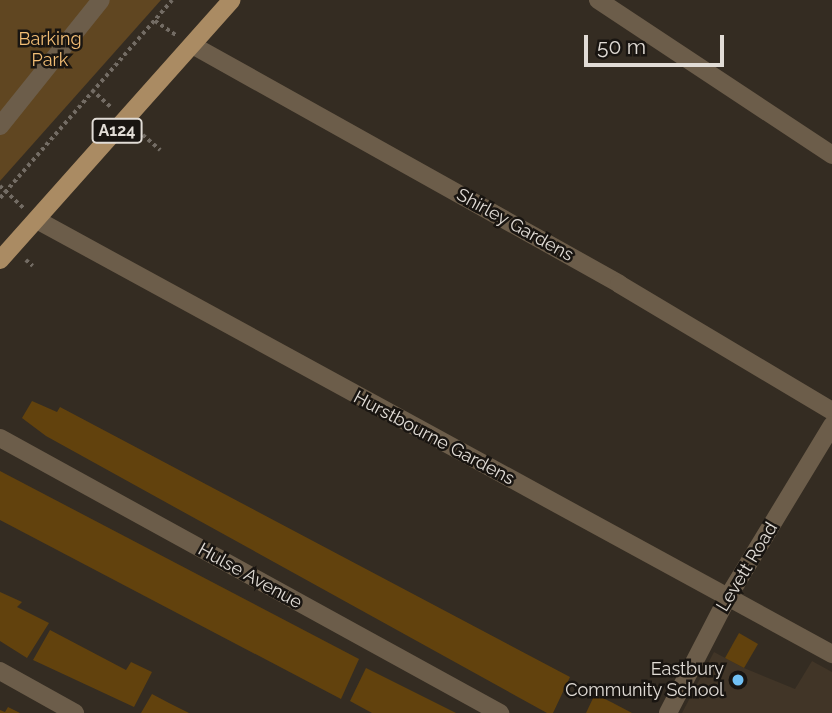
<!DOCTYPE html>
<style>
body{margin:0}
#map{position:relative;width:832px;height:713px;overflow:hidden;background:#342c22;font-family:Raleway,sans-serif}
div>[style]{position:absolute}
[style*='--x']{left:calc(var(--x)*1px);top:calc(var(--y)*1px);width:calc(var(--w)*1px);rotate:calc(var(--a)*1deg)}
.built>*{inset:0;background:#413527}
.green>*{inset:0;background:#604621}
.building>*{inset:0;background:#62420d}
.path>*{height:3.5px;margin-top:-1.75px;transform-origin:0;background:repeating-linear-gradient(90deg,#736c64 0 3.5px,transparent 0 7px)}
.minor>*{height:18px;margin:-9px;padding:0 9px;transform-origin:9px;border-radius:9px;background:#6c5d4a}
.major>*{height:18px;margin:-9px;padding:0 9px;transform-origin:9px;border-radius:9px;background:#aa8b63}
.dots>*{width:19px;height:19px;translate:-50% -50%;box-sizing:border-box;border:4px solid #191511;border-radius:50%}
span{translate:-50% -50%;white-space:nowrap;text-align:center;line-height:1.15;-webkit-text-stroke:5px #191511;paint-order:stroke}
.shield-label span{padding:2px 5px;background:#191511;border:2px solid;border-radius:5px;-webkit-text-stroke-width:0}
.shield-label{font-size:16px;color:#e1dcd6;font-weight:700}
.park-label{font-size:18px;color:#f3be75}
.street-label{font-size:18px;color:#e1dcd6}
.poi-label{font-size:18px;color:#e1dcd6}
.right{translate:-100% -50%;text-align:right}
.scale{position:absolute;left:584px;top:35px;width:140px;height:32px;box-sizing:border-box;border:4px solid #e1dcd6;border-top:0;padding-left:9px;font-size:21px;line-height:24px;white-space:nowrap;color:#e1dcd6;-webkit-text-stroke:5px #191511;paint-order:stroke}
</style>
<div id="map">
<div class="built">
<i style="clip-path:polygon(714px 652px,744px 668px,795px 689px,812px 661px,832px 672px,832px 713px,682px 713px)"></i>
</div>
<div class="green">
<i style="clip-path:polygon(0 0,161px 0,0 181px)"></i>
</div>
<div class="building">
<i style="clip-path:polygon(32px 401px,57px 412px,60px 407px,570px 677px,553px 713px,547px 713px,46px 436px,22px 418px)"></i>
<i style="clip-path:polygon(0 471px,359px 659px,341px 699px,0 520px)"></i>
<i style="clip-path:polygon(0 592px,22px 602px,17px 607px,49px 623px,27px 658px,0 641px)"></i>
<i style="clip-path:polygon(50px 630px,126px 670px,131px 662px,152px 672px,134px 707px,33px 660px)"></i>
<i style="clip-path:polygon(739px 633px,758px 644px,744px 668px,725px 658px)"></i>
<i style="clip-path:polygon(366px 668px,456px 713px,372px 713px,350px 701px)"></i>
<i style="clip-path:polygon(152px 694px,169px 703px,189px 713px,141px 713px)"></i>
<i style="clip-path:polygon(595px 694px,613px 703px,632px 713px,586px 713px)"></i>
<i style="clip-path:polygon(8px 707px,20px 713px,0 713px,0 710px,5px 712px)"></i>
</div>
<div class="path">
<i style="--x:155;--y:21;--w:25;--a:34"></i>
<i style="--x:92;--y:90;--w:27;--a:42"></i>
<i style="--x:143;--y:135;--w:23;--a:41"></i>
<i style="--x:0;--y:186;--w:34;--a:43"></i>
<i style="--x:0;--y:198;--w:262;--a:-49"></i>
<i style="--x:26;--y:260;--w:9;--a:41"></i>
</div>
<div class="minor">
<i style="--x:598;--y:0;--w:281;--a:33.5"></i>
<i style="--x:194;--y:46;--w:487;--a:29.2"></i>
<i style="--x:619;--y:284;--w:248;--a:30.8"></i>
<i style="--x:0;--y:126;--w:161;--a:-51.3"></i>
<i style="--x:37;--y:220;--w:906;--a:28.63"></i>
<i style="--x:0;--y:438;--w:571;--a:28.81"></i>
<i style="--x:0;--y:671;--w:86;--a:29.2"></i>
<i style="--x:668;--y:713;--w:131;--a:-62.7"></i>
<i style="--x:728;--y:597;--w:201;--a:-58.8"></i>
</div>
<div class="major">
<i style="--x:0;--y:260;--w:348;--a:-48.3"></i>
</div>
<div class="dots">
<i style="left:738px;top:680px;background:#71c1f5"></i>
</div>
<div class="shield-label">
<span style="left:117px;top:131px">A124</span>
</div>
<div class="park-label">
<span style="left:50px;top:50px">Barking<br>Park</span>
</div>
<div class="street-label">
<span style="left:515px;top:225px;rotate:29deg">Shirley Gardens</span>
<span style="left:434px;top:438px;rotate:28deg">Hurstbourne Gardens</span>
<span style="left:747px;top:567px;rotate:-59deg">Levett Road</span>
<span style="left:250px;top:576px;rotate:29deg">Hulse Avenue</span>
</div>
<div class="poi-label">
<span class="right" style="left:724px;top:680px">Eastbury<br>Community School</span>
</div>
<div class="scale">50 m</div>
</div>
